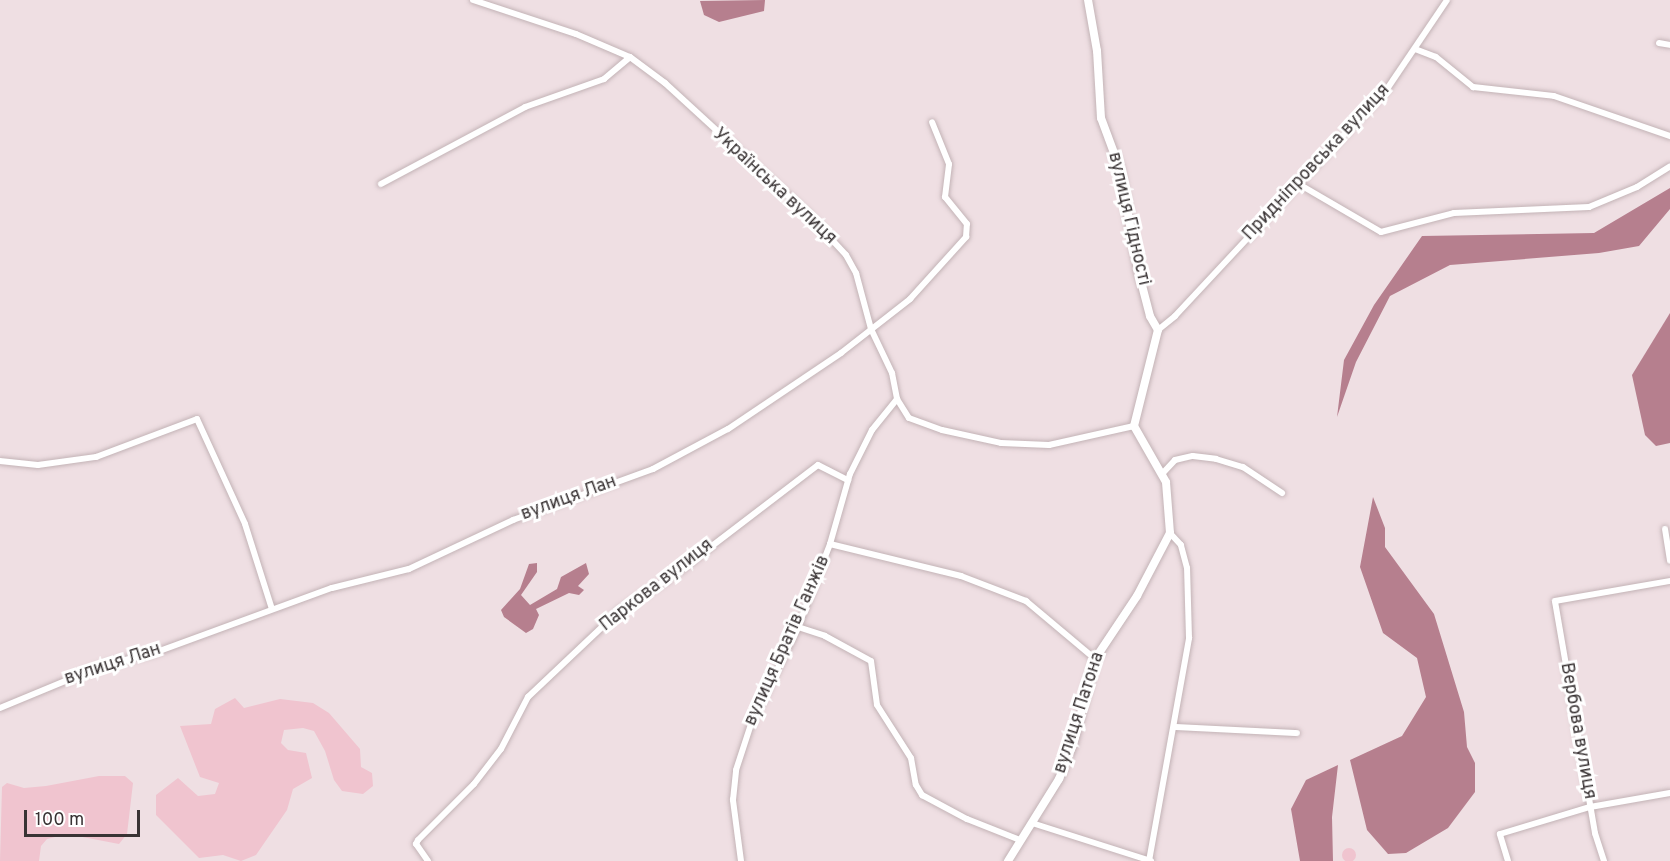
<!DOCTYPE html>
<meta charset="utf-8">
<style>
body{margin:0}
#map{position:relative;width:1670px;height:861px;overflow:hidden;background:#efdfe3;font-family:Overpass,sans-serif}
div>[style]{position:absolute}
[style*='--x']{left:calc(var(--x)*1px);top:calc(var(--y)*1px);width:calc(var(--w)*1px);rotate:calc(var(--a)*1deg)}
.green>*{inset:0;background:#f0c4cf}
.round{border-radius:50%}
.water>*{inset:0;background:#b67f8e}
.roads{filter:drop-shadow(0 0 2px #c3b3b6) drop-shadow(0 0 2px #c3b3b6)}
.minor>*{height:6px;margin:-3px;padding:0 3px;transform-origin:3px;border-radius:3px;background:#fff}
.tertiary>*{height:8px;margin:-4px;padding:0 4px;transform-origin:4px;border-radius:4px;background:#fff}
span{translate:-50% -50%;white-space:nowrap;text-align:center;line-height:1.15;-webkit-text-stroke:6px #fff;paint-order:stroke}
.street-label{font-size:18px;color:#393334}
.scale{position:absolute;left:24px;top:810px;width:116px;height:27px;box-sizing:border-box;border:3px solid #393334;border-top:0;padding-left:8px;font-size:18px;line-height:21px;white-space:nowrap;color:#393334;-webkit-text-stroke:4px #fff;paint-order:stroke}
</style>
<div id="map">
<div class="green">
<i style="clip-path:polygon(235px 698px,244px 708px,280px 699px,313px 703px,329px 713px,360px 749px,361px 767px,372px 773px,373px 786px,363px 794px,342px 791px,334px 780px,325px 751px,314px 731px,303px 728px,284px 730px,281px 743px,288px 750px,306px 753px,312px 778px,293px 789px,287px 810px,256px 855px,241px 861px,223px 855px,199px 858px,156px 815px,156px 795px,178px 778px,198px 796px,215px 794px,219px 783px,200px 777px,180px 726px,211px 724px,215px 709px)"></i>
<i style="clip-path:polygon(99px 776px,125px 776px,133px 783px,127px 834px,119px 844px,67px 834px,47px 839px,41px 846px,39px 861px,0 861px,2px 787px,7px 783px,24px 788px,46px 786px)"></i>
<i class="round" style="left:1342px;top:848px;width:14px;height:14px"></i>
</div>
<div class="water">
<i style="clip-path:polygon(765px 0,764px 11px,719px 22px,704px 15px,700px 1px)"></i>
<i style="clip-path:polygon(1670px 188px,1670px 209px,1639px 246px,1599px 253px,1450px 265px,1390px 296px,1356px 362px,1337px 417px,1344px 360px,1374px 305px,1422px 236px,1594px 233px)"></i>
<i style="clip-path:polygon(1670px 313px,1670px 443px,1656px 446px,1645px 435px,1632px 375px)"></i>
<i style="clip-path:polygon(1373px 497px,1385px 528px,1385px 547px,1434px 614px,1464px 712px,1467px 747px,1475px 763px,1475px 792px,1448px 828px,1406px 853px,1388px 854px,1367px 830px,1350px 760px,1402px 736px,1426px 697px,1417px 658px,1383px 633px,1360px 567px)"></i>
<i style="clip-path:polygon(537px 563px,537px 572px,521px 595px,530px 605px,557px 589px,561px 577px,586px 563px,589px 574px,578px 586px,584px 590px,579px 595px,569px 593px,536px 609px,539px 615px,533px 629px,526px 633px,504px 617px,501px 610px,520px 589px,529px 564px)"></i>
<i style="clip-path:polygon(1338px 765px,1332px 817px,1333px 861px,1300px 861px,1291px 809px,1306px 780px)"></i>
</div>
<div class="roads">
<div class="minor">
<i style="--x:473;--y:0;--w:108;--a:18.3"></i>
<i style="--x:576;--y:34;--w:59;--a:23.1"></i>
<i style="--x:630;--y:57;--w:44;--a:36.6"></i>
<i style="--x:665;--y:83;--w:193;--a:42.5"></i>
<i style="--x:807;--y:213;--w:57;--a:47.1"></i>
<i style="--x:846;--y:255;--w:21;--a:61"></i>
<i style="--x:856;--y:273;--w:58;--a:75"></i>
<i style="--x:871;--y:329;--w:49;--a:64.5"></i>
<i style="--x:892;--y:373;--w:26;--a:79"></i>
<i style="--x:897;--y:399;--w:22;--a:58"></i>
<i style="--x:909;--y:418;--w:35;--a:20"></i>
<i style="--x:942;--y:430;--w:60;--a:12.4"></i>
<i style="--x:1001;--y:443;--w:48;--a:2.4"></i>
<i style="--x:1049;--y:445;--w:87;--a:-12.6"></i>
<i style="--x:1659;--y:43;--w:11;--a:10"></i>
<i style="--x:1415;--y:49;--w:22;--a:21"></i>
<i style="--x:1436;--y:57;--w:48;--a:39"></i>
<i style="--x:1473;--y:87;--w:81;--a:6.3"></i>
<i style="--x:1554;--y:96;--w:123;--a:19"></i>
<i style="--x:1297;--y:183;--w:97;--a:30.3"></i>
<i style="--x:1381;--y:232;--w:75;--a:-14.6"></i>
<i style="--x:1454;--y:213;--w:135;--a:-2.5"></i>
<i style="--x:1589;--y:207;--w:52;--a:-22.6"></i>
<i style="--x:1637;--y:187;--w:39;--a:-32"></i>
<i style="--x:381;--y:184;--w:163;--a:-28.1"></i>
<i style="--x:525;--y:107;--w:84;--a:-19.5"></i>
<i style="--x:604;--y:79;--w:34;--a:-40"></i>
<i style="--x:1158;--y:330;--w:22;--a:-39"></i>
<i style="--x:1175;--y:316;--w:311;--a:-47"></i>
<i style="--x:1387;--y:89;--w:107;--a:-56"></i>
<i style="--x:0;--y:461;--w:38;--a:6"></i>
<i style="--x:38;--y:465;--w:59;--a:-7.9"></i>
<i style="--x:96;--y:457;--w:108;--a:-20.6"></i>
<i style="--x:197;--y:419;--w:115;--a:65.4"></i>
<i style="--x:245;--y:524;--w:89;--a:72.4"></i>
<i style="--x:1162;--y:474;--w:19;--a:-47"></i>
<i style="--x:1175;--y:460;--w:18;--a:-13"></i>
<i style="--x:1193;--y:456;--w:23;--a:7"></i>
<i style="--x:1216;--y:459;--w:28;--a:17"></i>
<i style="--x:1243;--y:467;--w:47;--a:33.7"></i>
<i style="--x:1665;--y:529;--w:32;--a:81"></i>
<i style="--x:830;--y:544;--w:135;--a:13.7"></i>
<i style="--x:961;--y:576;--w:70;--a:21"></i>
<i style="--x:1026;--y:601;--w:90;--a:40"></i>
<i style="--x:798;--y:627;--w:28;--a:18"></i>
<i style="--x:825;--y:636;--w:52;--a:28.5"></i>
<i style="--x:871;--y:661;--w:44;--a:82.2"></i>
<i style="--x:877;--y:705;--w:63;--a:57.3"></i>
<i style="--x:911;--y:758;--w:27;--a:80"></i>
<i style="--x:916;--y:785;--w:12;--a:59"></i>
<i style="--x:922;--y:795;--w:51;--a:28.1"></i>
<i style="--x:967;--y:819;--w:57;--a:21.6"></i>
<i style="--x:0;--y:708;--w:113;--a:-22.5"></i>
<i style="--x:104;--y:665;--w:51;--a:-13.5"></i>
<i style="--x:154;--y:653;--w:189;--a:-20.1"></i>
<i style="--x:332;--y:588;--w:79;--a:-13.9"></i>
<i style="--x:409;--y:569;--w:115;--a:-25.2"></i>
<i style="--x:513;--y:520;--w:149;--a:-20"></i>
<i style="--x:653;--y:469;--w:85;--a:-28.1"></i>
<i style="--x:728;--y:429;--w:136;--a:-33.9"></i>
<i style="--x:841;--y:353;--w:88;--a:-38"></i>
<i style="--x:910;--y:299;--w:84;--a:-47.9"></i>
<i style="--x:966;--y:237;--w:13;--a:-86"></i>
<i style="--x:967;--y:224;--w:35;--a:-129"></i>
<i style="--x:945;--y:197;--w:33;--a:-83"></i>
<i style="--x:949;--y:164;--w:45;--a:-112"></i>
<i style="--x:1174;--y:727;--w:123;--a:2.8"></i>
<i style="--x:1032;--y:823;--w:125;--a:17.7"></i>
<i style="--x:428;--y:861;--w:21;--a:-125"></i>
<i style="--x:416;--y:844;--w:4;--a:-63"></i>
<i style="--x:418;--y:840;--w:79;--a:-45"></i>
<i style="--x:474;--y:784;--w:44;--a:-52.4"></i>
<i style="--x:501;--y:749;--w:59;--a:-62.6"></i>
<i style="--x:528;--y:697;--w:127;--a:-43.4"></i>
<i style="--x:620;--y:610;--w:64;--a:-32.9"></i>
<i style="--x:674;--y:575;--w:181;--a:-37.4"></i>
<i style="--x:818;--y:465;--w:34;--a:27"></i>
<i style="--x:741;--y:861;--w:62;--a:-97.5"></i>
<i style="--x:733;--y:800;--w:30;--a:-84"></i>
<i style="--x:736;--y:770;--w:52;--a:-71.9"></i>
<i style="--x:752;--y:721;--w:105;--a:-63.9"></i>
<i style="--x:798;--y:627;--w:89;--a:-68.9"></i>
<i style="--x:830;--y:544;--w:73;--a:-74.1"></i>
<i style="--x:850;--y:474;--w:49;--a:-63.4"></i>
<i style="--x:872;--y:430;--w:40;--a:-51"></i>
<i style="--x:1149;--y:861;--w:227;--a:-79.8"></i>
<i style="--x:1189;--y:638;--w:70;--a:-91.6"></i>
<i style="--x:1187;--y:568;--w:24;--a:-105"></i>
<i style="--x:1181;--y:545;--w:16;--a:-133"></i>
<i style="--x:1508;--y:861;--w:28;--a:-107"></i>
<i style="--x:1500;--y:834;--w:94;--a:-16.7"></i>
<i style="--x:1590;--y:807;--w:81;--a:-9.9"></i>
<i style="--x:1604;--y:861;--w:29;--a:-108"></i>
<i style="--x:1595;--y:833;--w:235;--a:-99.8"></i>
<i style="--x:1555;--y:601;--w:117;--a:-9.9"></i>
</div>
<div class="tertiary">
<i style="--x:1008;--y:861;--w:97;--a:-58.1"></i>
<i style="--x:1059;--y:779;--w:37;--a:-68"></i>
<i style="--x:1073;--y:745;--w:89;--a:-75.7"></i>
<i style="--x:1095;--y:659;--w:76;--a:-56.3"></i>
<i style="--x:1137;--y:596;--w:71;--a:-62.4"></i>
<i style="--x:1170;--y:533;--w:51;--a:-94.5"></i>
<i style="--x:1166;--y:482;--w:64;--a:-119.7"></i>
<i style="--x:1134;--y:426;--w:99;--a:-76"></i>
<i style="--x:1158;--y:330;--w:16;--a:-120"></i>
<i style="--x:1150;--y:316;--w:48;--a:-104.6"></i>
<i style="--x:1138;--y:270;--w:103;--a:-100.1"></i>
<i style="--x:1120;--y:169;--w:54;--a:-110.4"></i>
<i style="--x:1101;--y:118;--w:67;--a:-93.4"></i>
<i style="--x:1097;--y:51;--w:52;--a:-100"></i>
</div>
</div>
<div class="street-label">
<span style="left:1317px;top:163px;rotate:-47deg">Придніпровська вулиця</span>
<span style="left:774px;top:187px;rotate:43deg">Українська вулиця</span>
<span style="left:1128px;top:219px;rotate:77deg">вулиця Гідності</span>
<span style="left:569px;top:499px;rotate:-20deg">вулиця Лан</span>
<span style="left:657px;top:586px;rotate:-38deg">Паркова вулиця</span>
<span style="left:788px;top:641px;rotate:-66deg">вулиця Братів Ганжів</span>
<span style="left:113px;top:665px;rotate:-18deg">вулиця Лан</span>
<span style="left:1080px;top:713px;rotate:-72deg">вулиця Патона</span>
<span style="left:1577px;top:731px;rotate:80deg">Вербова вулиця</span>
</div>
<div class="scale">100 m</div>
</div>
